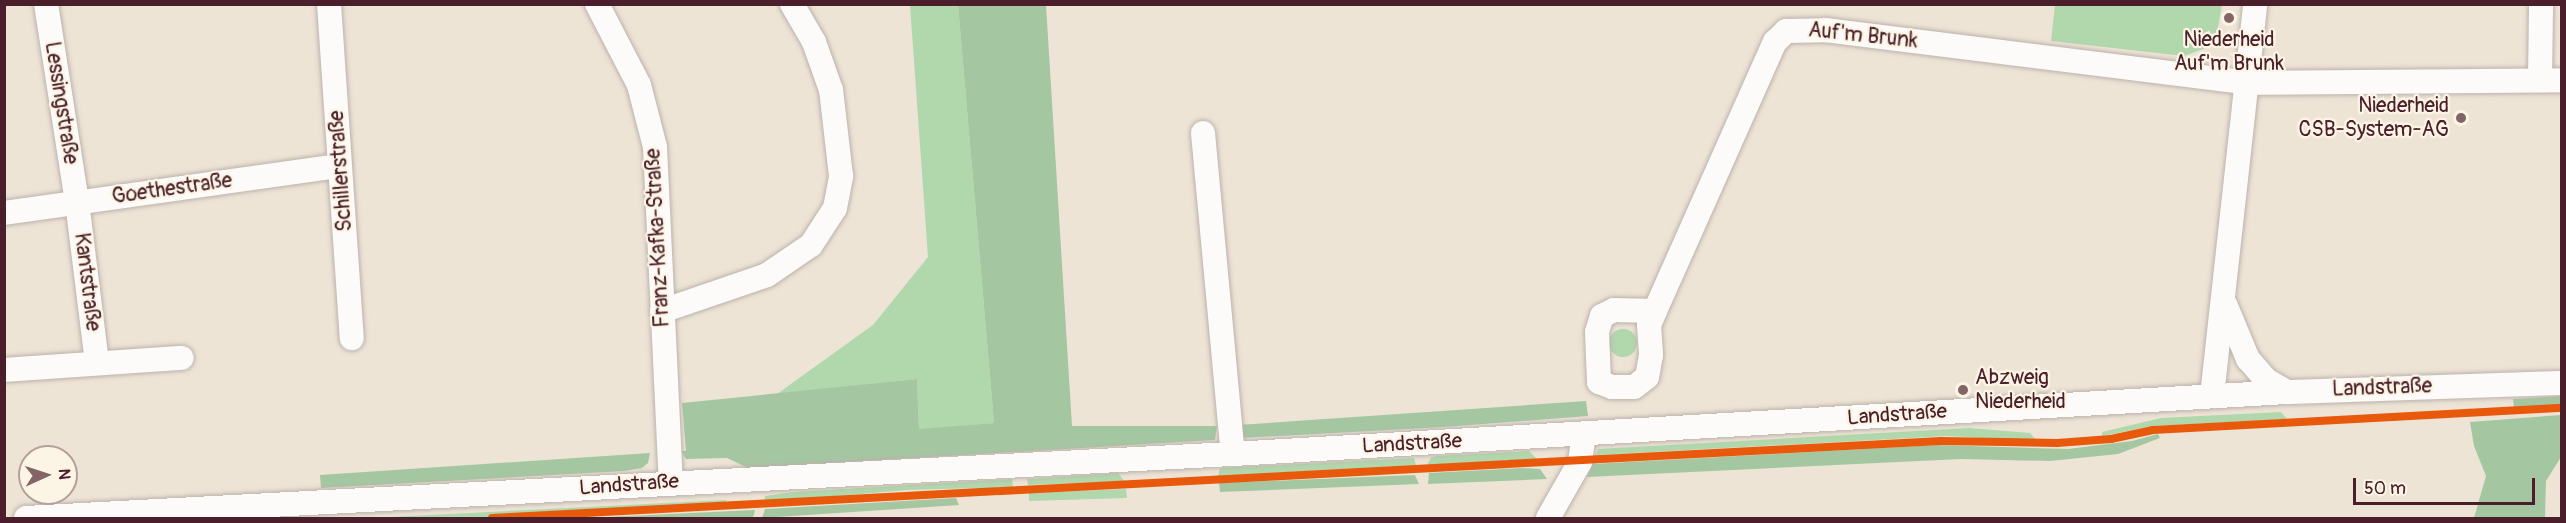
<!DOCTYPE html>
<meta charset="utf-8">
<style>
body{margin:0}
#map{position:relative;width:2566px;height:523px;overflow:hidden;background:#ede4d6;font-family:Pangolin,sans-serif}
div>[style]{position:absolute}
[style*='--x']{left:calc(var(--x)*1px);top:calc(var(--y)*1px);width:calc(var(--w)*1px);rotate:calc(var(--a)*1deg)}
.green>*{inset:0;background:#b1d7ad}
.round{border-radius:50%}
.forest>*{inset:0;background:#a4c7a2}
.roads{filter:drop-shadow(0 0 2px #bcb2ab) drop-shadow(0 0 2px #bcb2ab)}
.minor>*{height:24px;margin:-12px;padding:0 12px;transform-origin:12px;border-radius:12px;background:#fcfbf9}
.cycleway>*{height:8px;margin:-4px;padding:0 4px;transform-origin:4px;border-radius:4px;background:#e8590c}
.dots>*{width:16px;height:16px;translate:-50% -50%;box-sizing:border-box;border:3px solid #fcf5e5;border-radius:50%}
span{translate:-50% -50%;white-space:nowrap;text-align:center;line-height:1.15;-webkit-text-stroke:4.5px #fcf5e5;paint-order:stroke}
.street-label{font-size:21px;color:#4a1f2b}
.poi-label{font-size:21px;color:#4a1f2b}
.right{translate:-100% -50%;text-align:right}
.left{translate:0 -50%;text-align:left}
.frame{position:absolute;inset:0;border:6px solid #4a1f2b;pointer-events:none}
.north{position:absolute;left:18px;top:445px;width:60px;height:60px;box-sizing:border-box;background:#fcf5e5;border:2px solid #b59f9b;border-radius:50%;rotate:87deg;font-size:16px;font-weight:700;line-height:24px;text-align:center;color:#4a1f2b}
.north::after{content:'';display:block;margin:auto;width:21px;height:27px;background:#836467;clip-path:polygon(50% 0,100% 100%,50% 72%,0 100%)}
.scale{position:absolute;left:2353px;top:478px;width:182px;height:27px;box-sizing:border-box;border:3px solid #4a1f2b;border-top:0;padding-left:8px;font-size:18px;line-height:21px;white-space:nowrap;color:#4a1f2b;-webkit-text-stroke:4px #fcf5e5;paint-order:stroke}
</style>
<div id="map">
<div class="green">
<i style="clip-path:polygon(910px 5px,958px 5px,994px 423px,919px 430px,917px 379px,777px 394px,873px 325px,928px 257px)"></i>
<i style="clip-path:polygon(2055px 5px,2055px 4px,2222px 5px,2217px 33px,2209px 47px,2184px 56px,2051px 41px)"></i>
<i class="round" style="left:1609px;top:329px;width:28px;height:28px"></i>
<i style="clip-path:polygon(2281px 412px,2287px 419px,2153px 426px,2102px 436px,2102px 432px,2161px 418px)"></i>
<i style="clip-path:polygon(1969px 428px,2030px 433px,2037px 441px,1947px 436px,1596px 455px,1598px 449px)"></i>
<i style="clip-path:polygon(1529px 451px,1537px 459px,1427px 465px,1431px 457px,1437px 456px)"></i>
<i style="clip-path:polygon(1414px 458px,1416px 465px,1218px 476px,1220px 468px)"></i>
<i style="clip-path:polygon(1118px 473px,1124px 481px,1028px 485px,1027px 479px)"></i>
<i style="clip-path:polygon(1012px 479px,1013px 487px,909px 490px,765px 502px,765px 496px,793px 492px)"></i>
<i style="clip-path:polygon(1126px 489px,1127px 498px,1029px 501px,1029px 493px)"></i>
<i style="clip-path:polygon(726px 500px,726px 506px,500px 518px,369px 518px)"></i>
</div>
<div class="forest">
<i style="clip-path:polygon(958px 5px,1046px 5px,1072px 426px,1217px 426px,1215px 440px,748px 468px,727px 458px,686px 459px,681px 451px,686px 451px,682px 403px,917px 379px,919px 429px,994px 423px)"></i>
<i style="clip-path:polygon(2561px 396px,2561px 405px,2514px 408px,2513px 399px)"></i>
<i style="clip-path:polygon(1586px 401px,1588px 416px,1444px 427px,1240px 438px,1238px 425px)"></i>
<i style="clip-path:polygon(2561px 415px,2561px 457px,2546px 481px,2545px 518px,2474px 518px,2486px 476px,2474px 446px,2470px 422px)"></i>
<i style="clip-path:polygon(2158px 434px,2160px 438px,2118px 454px,2050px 461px,1961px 459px,1587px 477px,1592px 464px,1938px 445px,2068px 449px,2132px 441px)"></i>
<i style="clip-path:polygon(650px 453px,648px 463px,642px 468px,624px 471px,321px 488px,320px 475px)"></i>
<i style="clip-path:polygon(1523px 468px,1540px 469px,1547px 479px,1428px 484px,1429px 473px)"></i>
<i style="clip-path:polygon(1415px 475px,1419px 484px,1220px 492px,1219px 483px)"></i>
<i style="clip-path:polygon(956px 498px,959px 505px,762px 518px,765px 509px)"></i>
<i style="clip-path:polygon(755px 510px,753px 518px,585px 518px)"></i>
</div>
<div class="roads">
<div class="minor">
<i style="--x:46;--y:4;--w:200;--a:81.1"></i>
<i style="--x:77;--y:202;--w:162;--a:82.9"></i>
<i style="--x:329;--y:4;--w:335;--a:86.1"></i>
<i style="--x:597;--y:4;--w:91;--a:62.6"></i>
<i style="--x:639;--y:85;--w:64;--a:75.5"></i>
<i style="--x:655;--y:147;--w:335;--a:87.3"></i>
<i style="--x:2540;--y:80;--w:76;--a:-89.2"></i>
<i style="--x:1203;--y:133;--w:322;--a:84.7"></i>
<i style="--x:4;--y:213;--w:339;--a:-8"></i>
<i style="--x:2225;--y:304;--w:60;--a:67.3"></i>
<i style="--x:2248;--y:359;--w:28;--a:49"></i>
<i style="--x:2266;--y:380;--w:24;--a:30"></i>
<i style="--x:662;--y:311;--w:111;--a:-18.9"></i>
<i style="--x:767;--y:275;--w:53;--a:-34.3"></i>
<i style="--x:811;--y:245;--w:44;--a:-57"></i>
<i style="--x:835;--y:208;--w:33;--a:-79"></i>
<i style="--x:841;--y:176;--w:87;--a:-96.6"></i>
<i style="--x:831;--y:90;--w:51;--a:-109.5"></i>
<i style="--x:814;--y:42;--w:44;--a:-120.1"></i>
<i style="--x:1655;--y:311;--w:15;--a:113"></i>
<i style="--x:1649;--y:325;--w:30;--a:86"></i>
<i style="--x:1651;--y:355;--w:22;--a:100"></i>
<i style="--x:1647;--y:377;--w:16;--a:142"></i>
<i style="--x:1634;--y:387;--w:22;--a:180"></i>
<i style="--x:1612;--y:387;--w:14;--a:-159"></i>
<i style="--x:1599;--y:382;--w:50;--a:-92.3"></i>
<i style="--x:1597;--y:332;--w:17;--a:-73"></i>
<i style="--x:1602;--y:316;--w:13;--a:-27"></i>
<i style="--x:1614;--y:310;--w:41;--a:1.4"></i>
<i style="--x:1655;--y:311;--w:295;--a:-66"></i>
<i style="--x:1775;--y:42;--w:16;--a:-45"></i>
<i style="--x:1786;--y:31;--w:39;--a:-1"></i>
<i style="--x:1825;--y:30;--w:426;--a:7.1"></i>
<i style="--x:2248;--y:83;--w:314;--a:-0.5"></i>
<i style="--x:4;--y:370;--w:178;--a:-3.9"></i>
<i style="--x:2212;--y:396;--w:394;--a:-83.7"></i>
<i style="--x:26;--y:518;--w:1209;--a:-3.04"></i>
<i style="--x:1233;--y:454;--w:1056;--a:-3.37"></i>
<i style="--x:2287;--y:392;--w:275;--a:-1.9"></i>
<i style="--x:1548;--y:518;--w:64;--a:-60.3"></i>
<i style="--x:1580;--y:462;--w:28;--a:-82"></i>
</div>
</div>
<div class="cycleway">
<i style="--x:492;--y:518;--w:1451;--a:-3.04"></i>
<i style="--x:1941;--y:441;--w:116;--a:1"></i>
<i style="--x:2057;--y:443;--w:54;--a:-4.2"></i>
<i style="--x:2111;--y:439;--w:43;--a:-12.1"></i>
<i style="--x:2153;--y:430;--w:410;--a:-3.1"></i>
</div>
<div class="dots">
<i style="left:2229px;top:18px;background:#836467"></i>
<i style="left:2461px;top:118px;background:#836467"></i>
<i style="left:1963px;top:390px;background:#836467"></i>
</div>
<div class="street-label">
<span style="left:1863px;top:36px;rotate:6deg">Auf'm Brunk</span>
<span style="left:61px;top:103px;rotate:81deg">Lessingstraße</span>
<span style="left:341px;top:171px;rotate:-94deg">Schillerstraße</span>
<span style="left:172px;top:189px;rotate:-8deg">Goethestraße</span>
<span style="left:658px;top:238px;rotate:-93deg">Franz-Kafka-Straße</span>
<span style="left:87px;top:282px;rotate:83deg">Kantstraße</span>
<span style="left:2382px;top:388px;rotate:-2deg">Landstraße</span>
<span style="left:1897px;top:415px;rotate:-4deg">Landstraße</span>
<span style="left:1412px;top:444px;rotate:-3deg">Landstraße</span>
<span style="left:629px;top:485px;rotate:-4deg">Landstraße</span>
</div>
<div class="poi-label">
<span style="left:2229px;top:52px">Niederheid<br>Auf'm Brunk</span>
<span class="right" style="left:2449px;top:118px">Niederheid<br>CSB-System-AG</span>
<span class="left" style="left:1975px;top:390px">Abzweig<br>Niederheid</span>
</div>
<div class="frame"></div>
<div class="north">N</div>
<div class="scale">50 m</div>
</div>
